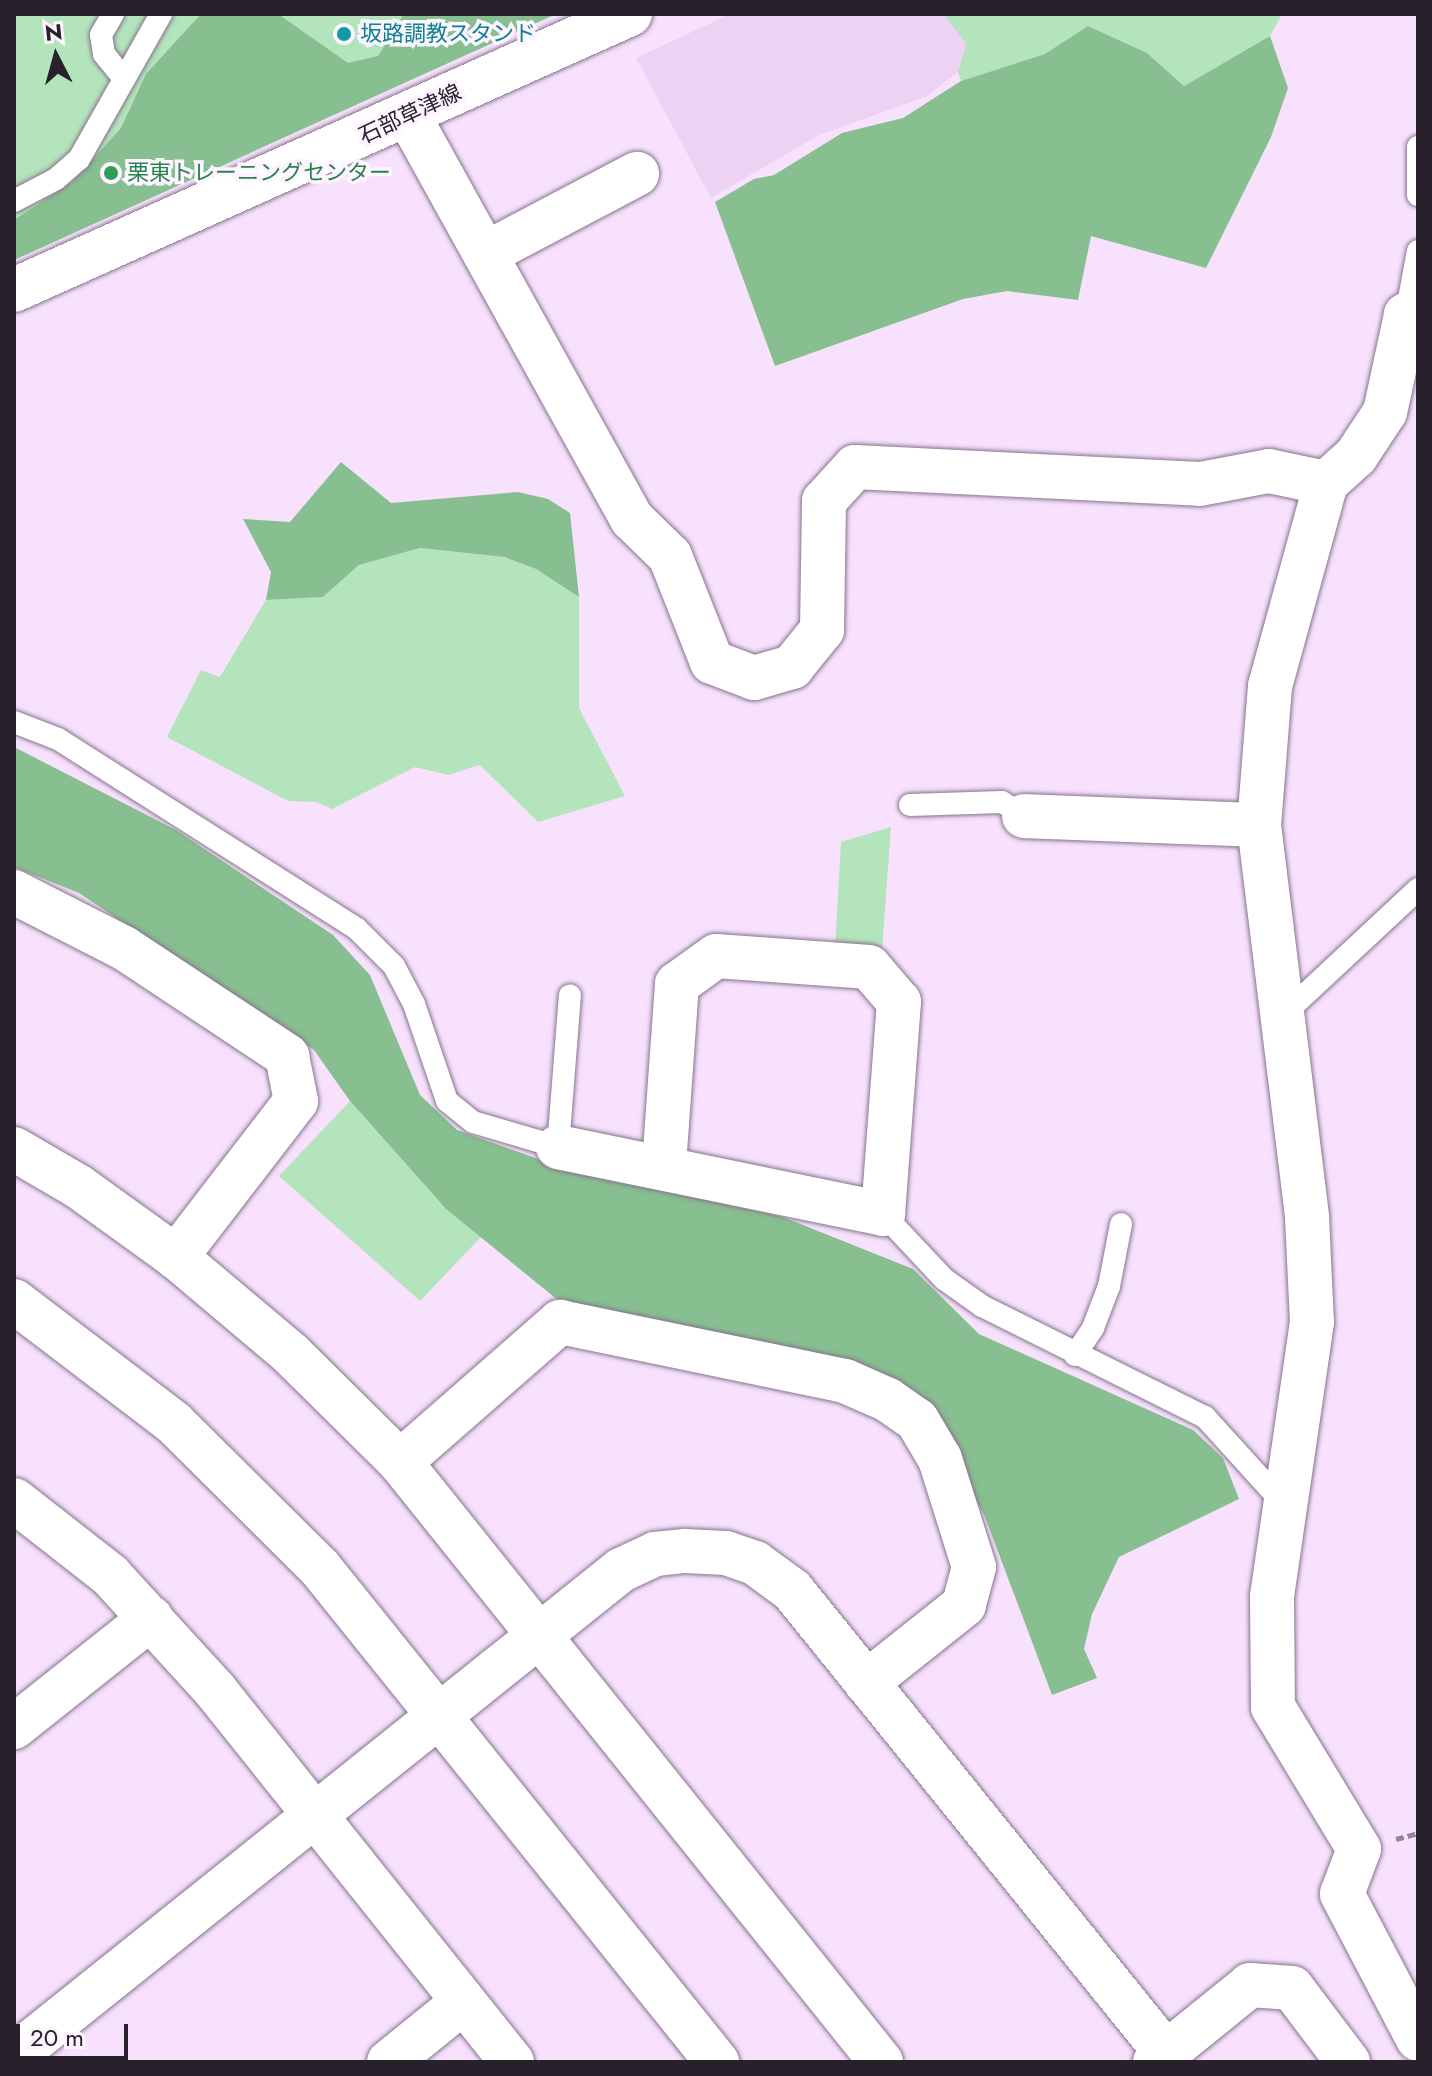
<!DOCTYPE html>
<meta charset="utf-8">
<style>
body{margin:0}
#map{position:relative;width:1432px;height:2076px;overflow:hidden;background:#f7e1fd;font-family:Jost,"Noto Sans JP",sans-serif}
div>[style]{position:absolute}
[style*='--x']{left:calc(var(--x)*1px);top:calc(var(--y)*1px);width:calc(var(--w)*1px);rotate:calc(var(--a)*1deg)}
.built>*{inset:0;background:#edd2f4}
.green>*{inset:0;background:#b4e4bb}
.forest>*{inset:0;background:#87bf90}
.path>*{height:5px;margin-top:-2.5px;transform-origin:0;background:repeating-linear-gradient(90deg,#958599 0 8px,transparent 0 12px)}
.roads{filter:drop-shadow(0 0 2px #87748c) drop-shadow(0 0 2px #87748c)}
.service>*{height:22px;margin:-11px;padding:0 11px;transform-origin:11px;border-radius:11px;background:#fff}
.minor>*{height:44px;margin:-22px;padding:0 22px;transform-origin:22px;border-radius:22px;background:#fff}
.secondary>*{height:44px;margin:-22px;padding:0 22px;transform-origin:22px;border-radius:22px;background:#fff}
.dots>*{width:22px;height:22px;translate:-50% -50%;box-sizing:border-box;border:4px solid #fdf4ff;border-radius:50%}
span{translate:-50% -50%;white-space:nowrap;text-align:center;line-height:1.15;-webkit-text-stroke:7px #fdf4ff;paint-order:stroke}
.culture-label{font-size:22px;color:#0d838f}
.left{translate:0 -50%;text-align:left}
.street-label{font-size:22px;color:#28202a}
.leisure-label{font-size:22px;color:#27864d}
.frame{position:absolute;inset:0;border:16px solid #28202a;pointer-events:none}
.north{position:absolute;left:16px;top:16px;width:80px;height:80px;-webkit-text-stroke:6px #fdf4ff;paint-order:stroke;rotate:354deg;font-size:22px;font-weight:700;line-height:32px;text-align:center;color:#28202a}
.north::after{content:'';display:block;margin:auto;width:28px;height:36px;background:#28202a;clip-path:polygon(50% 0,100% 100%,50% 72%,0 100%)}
.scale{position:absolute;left:16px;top:2024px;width:112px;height:36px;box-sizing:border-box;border:4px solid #28202a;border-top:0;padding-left:10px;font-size:24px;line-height:28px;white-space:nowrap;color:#28202a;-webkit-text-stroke:6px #fdf4ff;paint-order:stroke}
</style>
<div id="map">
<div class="built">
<i style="clip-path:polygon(730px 14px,944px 14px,966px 44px,958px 72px,927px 96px,819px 135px,711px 198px,636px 58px)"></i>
</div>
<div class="green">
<i style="clip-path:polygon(14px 14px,556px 14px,14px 260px)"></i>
<i style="clip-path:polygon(944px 14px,1282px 14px,1270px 36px,1184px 86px,1147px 53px,1088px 26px,1046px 54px,961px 81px,958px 72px,966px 44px)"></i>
<i style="clip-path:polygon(420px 548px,503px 557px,536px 569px,579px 597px,579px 708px,625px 796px,538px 822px,480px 765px,448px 775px,415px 767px,332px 809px,316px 802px,288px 801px,167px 737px,201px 670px,220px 677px,266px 600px,323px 597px,359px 565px)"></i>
<i style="clip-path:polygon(891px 827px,882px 950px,835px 947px,841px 842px)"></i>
<i style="clip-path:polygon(350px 1101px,446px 1209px,481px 1237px,420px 1301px,279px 1176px)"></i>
</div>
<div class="forest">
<i style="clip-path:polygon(201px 14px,278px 14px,348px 63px,378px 56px,404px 14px,556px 14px,14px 260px,14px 220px,72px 182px,121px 128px,146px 74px)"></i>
<i style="clip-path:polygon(1088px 26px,1147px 53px,1184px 86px,1270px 36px,1288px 88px,1271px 137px,1206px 268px,1091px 236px,1078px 300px,1007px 291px,963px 299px,775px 366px,715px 202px,754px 179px,774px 175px,842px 133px,903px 118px,961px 81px,1045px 54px)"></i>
<i style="clip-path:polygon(341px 462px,391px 503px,518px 492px,548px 499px,570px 513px,579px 597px,536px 569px,504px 557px,420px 548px,359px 565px,323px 597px,266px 600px,271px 572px,243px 519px,290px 522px)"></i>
<i style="clip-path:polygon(14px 747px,176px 830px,333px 935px,370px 975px,420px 1095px,457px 1130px,566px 1169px,783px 1217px,913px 1269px,979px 1334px,1193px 1430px,1223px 1458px,1239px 1499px,1119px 1557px,1092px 1614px,1084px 1649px,1097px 1678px,1052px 1695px,985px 1517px,928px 1405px,559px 1301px,446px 1209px,350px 1101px,314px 1050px,79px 893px,14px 867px)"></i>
</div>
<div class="path">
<i style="--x:1396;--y:1839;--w:23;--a:-15"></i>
</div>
<div class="roads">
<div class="service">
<i style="--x:113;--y:14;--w:24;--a:120"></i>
<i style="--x:101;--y:35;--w:19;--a:81"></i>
<i style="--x:104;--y:54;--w:32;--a:51"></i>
<i style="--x:1418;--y:147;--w:48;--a:90"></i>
<i style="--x:14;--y:201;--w:47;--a:-27.6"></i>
<i style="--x:56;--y:179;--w:30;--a:-41"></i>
<i style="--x:79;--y:159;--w:167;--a:-60.5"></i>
<i style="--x:1406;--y:315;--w:65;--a:-79.4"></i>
<i style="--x:14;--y:722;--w:47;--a:21.1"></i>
<i style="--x:58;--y:739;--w:354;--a:32.4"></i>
<i style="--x:357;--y:929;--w:52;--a:45"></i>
<i style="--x:394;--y:966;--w:43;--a:62.2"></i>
<i style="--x:414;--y:1004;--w:102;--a:71.2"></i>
<i style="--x:447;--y:1101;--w:33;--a:39"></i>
<i style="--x:473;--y:1122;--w:89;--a:16.4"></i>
<i style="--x:558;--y:1147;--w:152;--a:-85.5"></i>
<i style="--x:910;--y:805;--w:92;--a:-1.9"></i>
<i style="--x:1002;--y:802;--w:26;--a:32"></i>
<i style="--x:1282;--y:1016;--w:186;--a:-43"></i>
<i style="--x:883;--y:1214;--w:89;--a:46.8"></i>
<i style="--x:944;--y:1279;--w:47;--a:35.4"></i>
<i style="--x:982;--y:1306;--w:249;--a:26.5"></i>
<i style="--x:1205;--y:1417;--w:116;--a:47.8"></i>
<i style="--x:1075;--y:1355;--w:32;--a:-56"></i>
<i style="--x:1093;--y:1328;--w:45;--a:-69.1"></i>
<i style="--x:1109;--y:1286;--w:63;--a:-79"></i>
</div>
<div class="minor">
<i style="--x:408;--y:115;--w:462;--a:61"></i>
<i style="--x:632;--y:519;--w:53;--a:44.2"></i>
<i style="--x:670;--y:556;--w:114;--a:68.4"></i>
<i style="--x:712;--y:662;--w:45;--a:20.9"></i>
<i style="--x:754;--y:678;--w:40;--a:-16"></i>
<i style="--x:792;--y:667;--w:48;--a:-51"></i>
<i style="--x:822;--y:630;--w:129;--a:-89.1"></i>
<i style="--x:824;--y:501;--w:46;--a:-47.6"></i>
<i style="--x:855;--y:467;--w:345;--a:2.8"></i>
<i style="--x:1200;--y:484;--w:70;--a:-10.7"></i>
<i style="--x:1269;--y:471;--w:58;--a:11.9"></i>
<i style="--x:485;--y:254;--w:172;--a:-27.8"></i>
<i style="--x:1418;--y:319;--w:13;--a:-162"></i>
<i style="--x:1406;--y:315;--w:99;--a:102.2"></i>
<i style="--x:1385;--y:412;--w:53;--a:123.4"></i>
<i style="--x:1356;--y:456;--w:40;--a:138"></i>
<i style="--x:1326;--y:483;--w:211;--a:105.4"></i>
<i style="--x:1270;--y:686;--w:139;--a:94.5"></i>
<i style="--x:1259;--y:825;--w:395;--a:83"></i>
<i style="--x:1307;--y:1217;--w:105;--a:87.3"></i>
<i style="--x:1312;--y:1322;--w:278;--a:98.3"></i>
<i style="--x:1272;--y:1597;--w:110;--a:89.5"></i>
<i style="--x:1273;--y:1707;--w:166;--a:58.8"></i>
<i style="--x:1359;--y:1849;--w:48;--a:110.7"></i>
<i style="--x:1342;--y:1894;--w:164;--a:62.3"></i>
<i style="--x:1024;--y:816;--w:235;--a:2.2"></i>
<i style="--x:14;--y:892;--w:123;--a:27"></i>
<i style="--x:124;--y:948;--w:196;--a:33.5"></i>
<i style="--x:287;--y:1056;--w:46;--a:78.7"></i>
<i style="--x:296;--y:1101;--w:197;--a:127.6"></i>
<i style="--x:558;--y:1147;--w:332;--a:11.6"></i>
<i style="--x:883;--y:1214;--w:213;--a:-85.7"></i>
<i style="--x:899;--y:1002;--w:46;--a:-130.6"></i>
<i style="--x:869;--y:967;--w:153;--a:-175.9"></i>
<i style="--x:716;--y:956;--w:48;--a:144.3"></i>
<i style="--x:677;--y:984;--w:181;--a:94.1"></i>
<i style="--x:14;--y:1149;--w:75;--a:30.3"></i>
<i style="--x:79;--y:1187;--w:120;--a:35.8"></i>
<i style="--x:176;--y:1257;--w:150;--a:40.1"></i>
<i style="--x:291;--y:1354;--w:153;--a:44.7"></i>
<i style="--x:400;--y:1462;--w:769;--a:51.28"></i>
<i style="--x:14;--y:1301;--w:201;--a:37.3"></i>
<i style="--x:174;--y:1423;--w:206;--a:44.8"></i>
<i style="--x:320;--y:1568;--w:634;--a:51.21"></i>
<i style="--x:400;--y:1462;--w:213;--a:-41.2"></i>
<i style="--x:560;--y:1322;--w:291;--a:11.7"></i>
<i style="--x:845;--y:1381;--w:47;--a:23.8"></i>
<i style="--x:888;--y:1400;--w:35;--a:35"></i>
<i style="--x:917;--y:1420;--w:45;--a:59.5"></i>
<i style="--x:940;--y:1459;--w:113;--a:72.5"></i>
<i style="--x:974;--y:1567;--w:39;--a:105"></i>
<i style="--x:964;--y:1605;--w:125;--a:141.5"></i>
<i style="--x:14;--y:1500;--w:122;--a:38"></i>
<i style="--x:110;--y:1575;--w:156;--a:47.6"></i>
<i style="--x:215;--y:1690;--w:476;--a:51.4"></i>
<i style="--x:14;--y:1727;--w:175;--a:-38.5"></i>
<i style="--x:14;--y:2056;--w:778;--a:-38.68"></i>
<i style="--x:621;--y:1570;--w:38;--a:-25"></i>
<i style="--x:655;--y:1554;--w:30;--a:-6"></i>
<i style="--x:685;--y:1551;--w:41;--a:2.8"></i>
<i style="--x:726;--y:1553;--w:31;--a:19"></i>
<i style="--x:755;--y:1563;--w:46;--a:36.1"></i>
<i style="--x:792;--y:1590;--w:595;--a:51.07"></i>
<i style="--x:389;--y:2062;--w:95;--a:-39"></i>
<i style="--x:1155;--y:2062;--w:122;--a:-39"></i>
<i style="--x:1250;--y:1985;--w:42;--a:4.1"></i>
<i style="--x:1292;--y:1988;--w:93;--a:52.9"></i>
</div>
<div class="secondary">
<i style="--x:14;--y:290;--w:675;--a:-24.13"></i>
</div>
</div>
<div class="dots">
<i style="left:344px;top:34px;background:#0f9aa8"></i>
<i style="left:111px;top:173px;background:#2e9e5b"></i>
</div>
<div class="culture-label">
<span class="left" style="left:360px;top:34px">坂路調教スタンド</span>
</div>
<div class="street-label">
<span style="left:410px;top:114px;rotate:-25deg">石部草津線</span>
</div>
<div class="leisure-label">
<span class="left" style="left:127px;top:173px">栗東トレーニングセンター</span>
</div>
<div class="frame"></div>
<div class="north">N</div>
<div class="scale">20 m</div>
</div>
